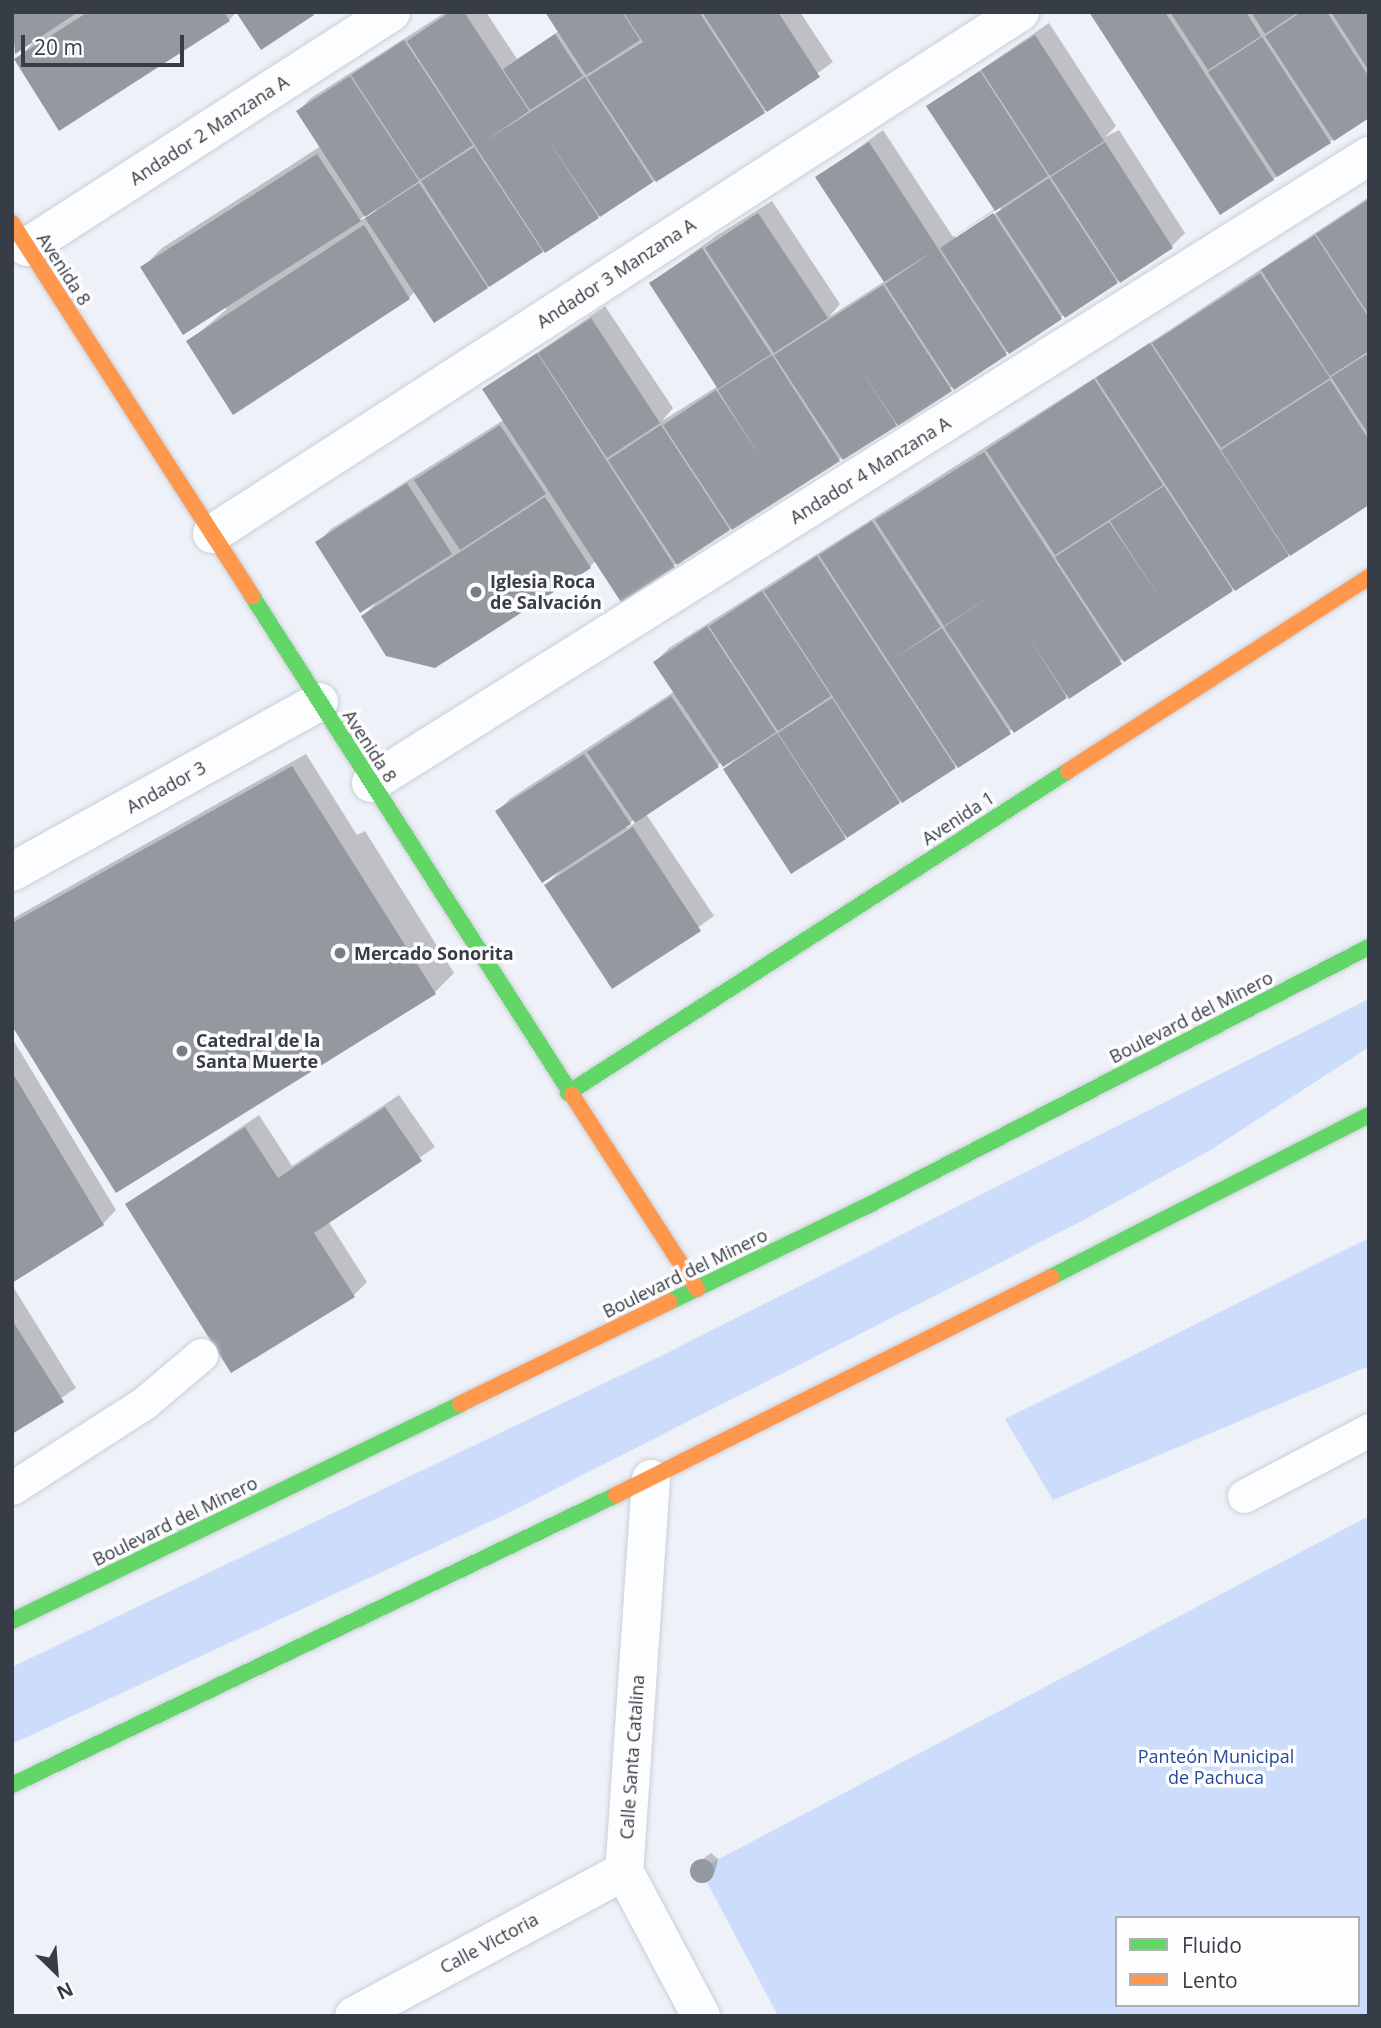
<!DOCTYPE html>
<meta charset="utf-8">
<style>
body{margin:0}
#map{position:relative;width:1381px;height:2028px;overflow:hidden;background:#eef1f8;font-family:"Open Sans",sans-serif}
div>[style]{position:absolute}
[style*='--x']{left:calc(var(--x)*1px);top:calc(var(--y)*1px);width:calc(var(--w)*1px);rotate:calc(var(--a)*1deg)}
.green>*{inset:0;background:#ccdcfb}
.shadow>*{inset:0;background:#0003}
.building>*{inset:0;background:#95989f}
.round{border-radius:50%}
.roads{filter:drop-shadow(0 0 2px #caced6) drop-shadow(0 0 2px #caced6)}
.lane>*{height:33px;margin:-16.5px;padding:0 16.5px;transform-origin:16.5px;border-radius:16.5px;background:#fcfdfe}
.street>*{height:38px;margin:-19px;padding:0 19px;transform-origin:19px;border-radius:19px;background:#fcfdfe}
.fast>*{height:16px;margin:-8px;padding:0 8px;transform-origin:8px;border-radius:8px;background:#63d668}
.slow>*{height:16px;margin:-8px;padding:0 8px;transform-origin:8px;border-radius:8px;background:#ff974d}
.dots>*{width:19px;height:19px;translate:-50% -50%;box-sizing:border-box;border:4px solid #fdfdfd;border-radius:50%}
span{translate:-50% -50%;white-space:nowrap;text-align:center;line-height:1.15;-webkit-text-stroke:7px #fdfdfd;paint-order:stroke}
.street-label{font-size:18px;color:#373d47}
.poi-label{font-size:18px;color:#373d47;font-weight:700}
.left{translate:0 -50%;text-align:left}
.park-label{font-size:18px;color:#25499b}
.frame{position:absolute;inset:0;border:14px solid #373d47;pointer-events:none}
.legend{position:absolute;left:1115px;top:1916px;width:245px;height:91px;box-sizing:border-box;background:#fdfdfd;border:2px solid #aeb0b4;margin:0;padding:9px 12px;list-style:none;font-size:21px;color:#373d47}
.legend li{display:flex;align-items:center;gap:14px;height:35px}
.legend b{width:35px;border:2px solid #aeb0b4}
.north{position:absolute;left:21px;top:1937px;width:70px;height:70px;-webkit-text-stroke:5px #fdfdfd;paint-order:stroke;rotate:155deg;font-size:19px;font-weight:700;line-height:28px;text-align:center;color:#373d47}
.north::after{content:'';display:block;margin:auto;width:24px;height:32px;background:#373d47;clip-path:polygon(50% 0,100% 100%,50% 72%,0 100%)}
.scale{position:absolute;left:21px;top:35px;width:163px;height:32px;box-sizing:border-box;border:4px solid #373d47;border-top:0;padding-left:9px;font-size:21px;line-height:24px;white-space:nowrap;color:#373d47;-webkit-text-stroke:5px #fdfdfd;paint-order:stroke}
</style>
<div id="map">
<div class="green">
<i style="clip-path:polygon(1369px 999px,1369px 1047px,1209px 1151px,1078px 1223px,502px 1516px,12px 1744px,12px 1667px,663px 1355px)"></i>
<i style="clip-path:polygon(1369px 1238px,1369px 1366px,1053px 1500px,1005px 1419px)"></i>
<i style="clip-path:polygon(evenodd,1369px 1516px,1369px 2016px,778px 2016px,700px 1869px,1369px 1516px,1117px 1918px,1358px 1918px,1358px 2005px,1117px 2005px,1117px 1918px)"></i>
</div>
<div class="shadow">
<i style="clip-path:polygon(12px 12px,237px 12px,229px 20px,16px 60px,35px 41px,16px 52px)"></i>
<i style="clip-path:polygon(evenodd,446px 12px,486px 12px,517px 59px,559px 31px,547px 12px,800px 12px,833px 62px,768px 109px,487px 287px,415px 291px,409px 298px,189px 341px,227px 309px,142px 268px,162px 248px,321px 146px,298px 111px,311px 98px,446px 12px,379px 207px,371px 215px,359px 221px,367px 213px,379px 207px)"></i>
<i style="clip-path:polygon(1091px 12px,1369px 12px,1369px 116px,1273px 179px)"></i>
<i style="clip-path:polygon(evenodd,1049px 23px,1116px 126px,1105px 137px,1119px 130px,1185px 233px,1172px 246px,674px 565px,596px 560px,590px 567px,363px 616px,377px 602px,317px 543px,331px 529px,505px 419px,485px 389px,605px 306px,673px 408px,662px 421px,718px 386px,651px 283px,716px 236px,772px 201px,840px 304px,829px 317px,885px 281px,818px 177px,883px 130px,953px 237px,995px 209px,928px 106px,1049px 23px,1000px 207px,1001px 210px,955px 240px,955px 236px,1000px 207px)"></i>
<i style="clip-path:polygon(evenodd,1369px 197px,1369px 502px,844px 837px,725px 769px,736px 758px,722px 762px,646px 814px,714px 916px,613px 987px,546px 885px,561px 870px,497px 811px,511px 798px,675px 691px,655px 662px,669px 648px,1165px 333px,1369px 197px,634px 819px,637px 822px,627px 828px,626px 827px,634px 819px)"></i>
<i style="clip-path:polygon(306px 754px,357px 835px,365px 831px,454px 973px,434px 993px,12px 1022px,12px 919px)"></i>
<i style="clip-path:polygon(12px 1038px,116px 1210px,103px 1224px,12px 1281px)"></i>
<i style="clip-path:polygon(399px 1095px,435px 1147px,328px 1221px,367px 1282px,354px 1295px,128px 1205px,259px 1115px,292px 1166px)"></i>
<i style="clip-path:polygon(12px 1285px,76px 1388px,12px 1432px)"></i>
<i style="clip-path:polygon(711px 1853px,718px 1859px,715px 1872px,699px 1880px,692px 1867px)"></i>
</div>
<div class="building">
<i style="clip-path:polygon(12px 12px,78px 12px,15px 54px)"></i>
<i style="clip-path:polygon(88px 12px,224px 12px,230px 21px,59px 131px,14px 59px)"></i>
<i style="clip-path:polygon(236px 12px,312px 12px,314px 15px,261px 50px)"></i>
<i style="clip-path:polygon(450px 12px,464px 12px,529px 111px,479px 145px,585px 77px,653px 182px,600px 217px,543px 132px,599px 218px,545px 253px,407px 41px)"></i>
<i style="clip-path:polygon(545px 12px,622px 12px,640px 40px,586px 75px)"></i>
<i style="clip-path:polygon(623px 12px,699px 12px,765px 113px,656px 182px,587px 77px,643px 42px)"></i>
<i style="clip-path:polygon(702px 12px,778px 12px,820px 77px,767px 112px)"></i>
<i style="clip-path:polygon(1089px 12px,1165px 12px,1274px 180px,1220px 215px)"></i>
<i style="clip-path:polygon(1170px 12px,1246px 12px,1261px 36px,1208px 70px)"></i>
<i style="clip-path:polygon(1251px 12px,1298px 12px,1265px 34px)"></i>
<i style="clip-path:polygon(1301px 12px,1327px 12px,1369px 77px,1369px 118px,1334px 141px,1265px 36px)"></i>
<i style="clip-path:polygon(1331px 12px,1369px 12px,1369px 71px)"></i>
<i style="clip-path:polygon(555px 34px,583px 76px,530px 110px,503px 69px)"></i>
<i style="clip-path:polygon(1035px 35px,1104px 141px,1050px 176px,981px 70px)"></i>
<i style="clip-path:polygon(1262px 37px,1331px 143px,1277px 177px,1208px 72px)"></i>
<i style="clip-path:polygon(404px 40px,473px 145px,420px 180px,351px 75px)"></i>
<i style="clip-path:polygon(980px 71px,1048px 176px,995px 211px,926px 106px)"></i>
<i style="clip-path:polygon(350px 76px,419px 181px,365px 217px,296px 111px)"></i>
<i style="clip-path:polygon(869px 142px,1007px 355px,954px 390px,885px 284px,935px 250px,884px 282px,815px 177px)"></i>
<i style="clip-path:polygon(1105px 142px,1173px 248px,1120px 283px,1051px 177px)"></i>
<i style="clip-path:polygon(474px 147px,543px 252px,489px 287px,421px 181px)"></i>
<i style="clip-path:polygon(317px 154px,361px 221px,183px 335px,140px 267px)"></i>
<i style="clip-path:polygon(1049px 178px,1118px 283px,1065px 318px,996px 213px)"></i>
<i style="clip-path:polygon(419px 183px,488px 288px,434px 323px,365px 218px)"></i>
<i style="clip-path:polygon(1369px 199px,1369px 315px,1316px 234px)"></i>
<i style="clip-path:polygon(758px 213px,828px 318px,774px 353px,705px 248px)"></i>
<i style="clip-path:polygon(993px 213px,1062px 319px,1009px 354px,940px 248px)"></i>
<i style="clip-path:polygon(364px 225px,410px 299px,233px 415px,186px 341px)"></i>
<i style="clip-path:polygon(1315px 235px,1369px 318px,1369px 351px,1330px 376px,1261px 270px)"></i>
<i style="clip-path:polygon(702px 248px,771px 354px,718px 389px,649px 283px)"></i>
<i style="clip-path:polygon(1260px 273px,1330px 378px,1221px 448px,1152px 343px)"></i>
<i style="clip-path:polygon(883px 285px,952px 391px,898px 426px,852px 356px,897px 426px,843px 460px,774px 355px)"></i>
<i style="clip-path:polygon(591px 318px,660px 423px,607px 458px,538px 353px)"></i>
<i style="clip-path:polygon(1150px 343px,1289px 556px,1235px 591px,1096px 378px)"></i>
<i style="clip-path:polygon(537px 353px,675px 567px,621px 602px,482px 389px)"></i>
<i style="clip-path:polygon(1369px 353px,1369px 435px,1331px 377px)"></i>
<i style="clip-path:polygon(772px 355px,840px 461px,732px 530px,663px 425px,716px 390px,763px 461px,718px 390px)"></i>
<i style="clip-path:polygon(1094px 379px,1163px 485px,1055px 555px,986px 450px)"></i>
<i style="clip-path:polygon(1330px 380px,1369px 440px,1369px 505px,1290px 556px,1221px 450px)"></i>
<i style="clip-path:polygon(500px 425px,546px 494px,460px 550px,414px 480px)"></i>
<i style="clip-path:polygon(661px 425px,730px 530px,677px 565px,608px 460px)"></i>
<i style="clip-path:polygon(984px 452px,1122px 664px,1069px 699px,1022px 627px,1067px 698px,1014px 733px,944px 627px,995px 593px,944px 626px,875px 520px)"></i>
<i style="clip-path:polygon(407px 483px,452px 554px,360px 613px,315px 542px)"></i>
<i style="clip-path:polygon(1164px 486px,1233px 591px,1124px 662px,1055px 557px,1109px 522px,1166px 607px,1110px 521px)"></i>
<i style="clip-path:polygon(545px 497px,591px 568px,435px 668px,386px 656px,361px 616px)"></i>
<i style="clip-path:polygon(872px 521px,941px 627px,892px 660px,942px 628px,1011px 734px,958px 768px,819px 555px)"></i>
<i style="clip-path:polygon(817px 556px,956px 768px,902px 803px,764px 591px)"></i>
<i style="clip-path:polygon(762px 591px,831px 696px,778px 731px,709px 626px)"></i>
<i style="clip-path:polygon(707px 626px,776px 732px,723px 767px,653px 662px)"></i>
<i style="clip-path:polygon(671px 696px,719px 767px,635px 823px,587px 752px)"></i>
<i style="clip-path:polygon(832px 698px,900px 803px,847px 838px,778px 733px)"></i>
<i style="clip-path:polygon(777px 733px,846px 839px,791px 874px,723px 769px)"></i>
<i style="clip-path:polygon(584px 754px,631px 824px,542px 883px,495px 811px)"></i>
<i style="clip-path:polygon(292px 766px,436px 994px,116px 1193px,12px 1026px,12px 923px)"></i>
<i style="clip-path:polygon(633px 827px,701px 931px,612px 989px,544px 885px)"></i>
<i style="clip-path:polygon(12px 1072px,104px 1225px,12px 1283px)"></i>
<i style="clip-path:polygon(385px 1107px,422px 1161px,314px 1233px,355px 1297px,231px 1373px,125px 1204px,245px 1127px,278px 1178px)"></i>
<i style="clip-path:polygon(12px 1320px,64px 1402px,12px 1434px)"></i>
<i class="round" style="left:690px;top:1859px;width:24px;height:24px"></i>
</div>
<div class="roads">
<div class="lane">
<i style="--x:12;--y:1488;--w:156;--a:-32.7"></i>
<i style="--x:143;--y:1404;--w:76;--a:-40.2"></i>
<i style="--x:1244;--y:1496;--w:141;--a:-27.8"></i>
</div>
<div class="street">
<i style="--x:27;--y:247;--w:433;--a:-32.8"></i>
<i style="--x:212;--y:534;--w:962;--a:-32.86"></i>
<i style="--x:371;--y:783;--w:1179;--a:-32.14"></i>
<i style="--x:12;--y:872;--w:351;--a:-29"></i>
<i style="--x:651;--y:1479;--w:393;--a:93.9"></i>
<i style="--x:624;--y:1871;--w:164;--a:62"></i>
<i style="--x:354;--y:2016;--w:306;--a:-28.2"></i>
</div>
<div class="fast">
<i style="--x:252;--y:596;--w:593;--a:57.33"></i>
<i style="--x:568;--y:1093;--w:595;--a:-32.78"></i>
<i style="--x:1051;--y:1277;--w:357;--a:-27"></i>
<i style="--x:669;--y:1302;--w:216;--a:-25.9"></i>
<i style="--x:863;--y:1208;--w:569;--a:-27.29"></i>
<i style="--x:12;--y:1621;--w:498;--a:-25.8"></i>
<i style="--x:12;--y:1785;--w:670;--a:-25.65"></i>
</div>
<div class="slow">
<i style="--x:12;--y:223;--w:444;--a:57.2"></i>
<i style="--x:1068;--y:771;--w:358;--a:-32.8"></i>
<i style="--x:572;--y:1095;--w:231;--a:57.2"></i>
<i style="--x:460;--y:1404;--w:233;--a:-26"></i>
<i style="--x:616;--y:1495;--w:487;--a:-26.6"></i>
</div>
</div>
<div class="dots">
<i style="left:476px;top:592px;background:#777c85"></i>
<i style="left:340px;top:953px;background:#777c85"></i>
<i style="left:182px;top:1051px;background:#777c85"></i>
</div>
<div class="street-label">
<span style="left:209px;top:130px;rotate:-33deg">Andador 2 Manzana A</span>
<span style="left:64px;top:269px;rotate:57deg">Avenida 8</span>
<span style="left:616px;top:273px;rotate:-33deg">Andador 3 Manzana A</span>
<span style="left:870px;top:470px;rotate:-32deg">Andador 4 Manzana A</span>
<span style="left:370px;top:746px;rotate:57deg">Avenida 8</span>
<span style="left:166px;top:787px;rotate:-29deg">Andador 3</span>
<span style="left:958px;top:818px;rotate:-33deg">Avenida 1</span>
<span style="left:1191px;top:1017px;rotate:-27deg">Boulevard del Minero</span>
<span style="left:685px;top:1273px;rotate:-26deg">Boulevard del Minero</span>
<span style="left:175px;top:1521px;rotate:-26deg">Boulevard del Minero</span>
<span style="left:632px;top:1757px;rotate:-86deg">Calle Santa Catalina</span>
<span style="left:489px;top:1943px;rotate:-28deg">Calle Victoria</span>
</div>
<div class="poi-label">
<span class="left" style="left:490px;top:592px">Iglesia Roca<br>de Salvación</span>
<span class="left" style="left:354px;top:953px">Mercado Sonorita</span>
<span class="left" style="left:196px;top:1051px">Catedral de la<br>Santa Muerte</span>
</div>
<div class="park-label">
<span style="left:1216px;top:1767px">Panteón Municipal<br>de Pachuca</span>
</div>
<div class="frame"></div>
<ul class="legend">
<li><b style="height:9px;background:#63d668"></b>Fluido</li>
<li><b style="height:9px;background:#ff974d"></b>Lento</li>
</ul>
<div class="north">N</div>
<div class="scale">20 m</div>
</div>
